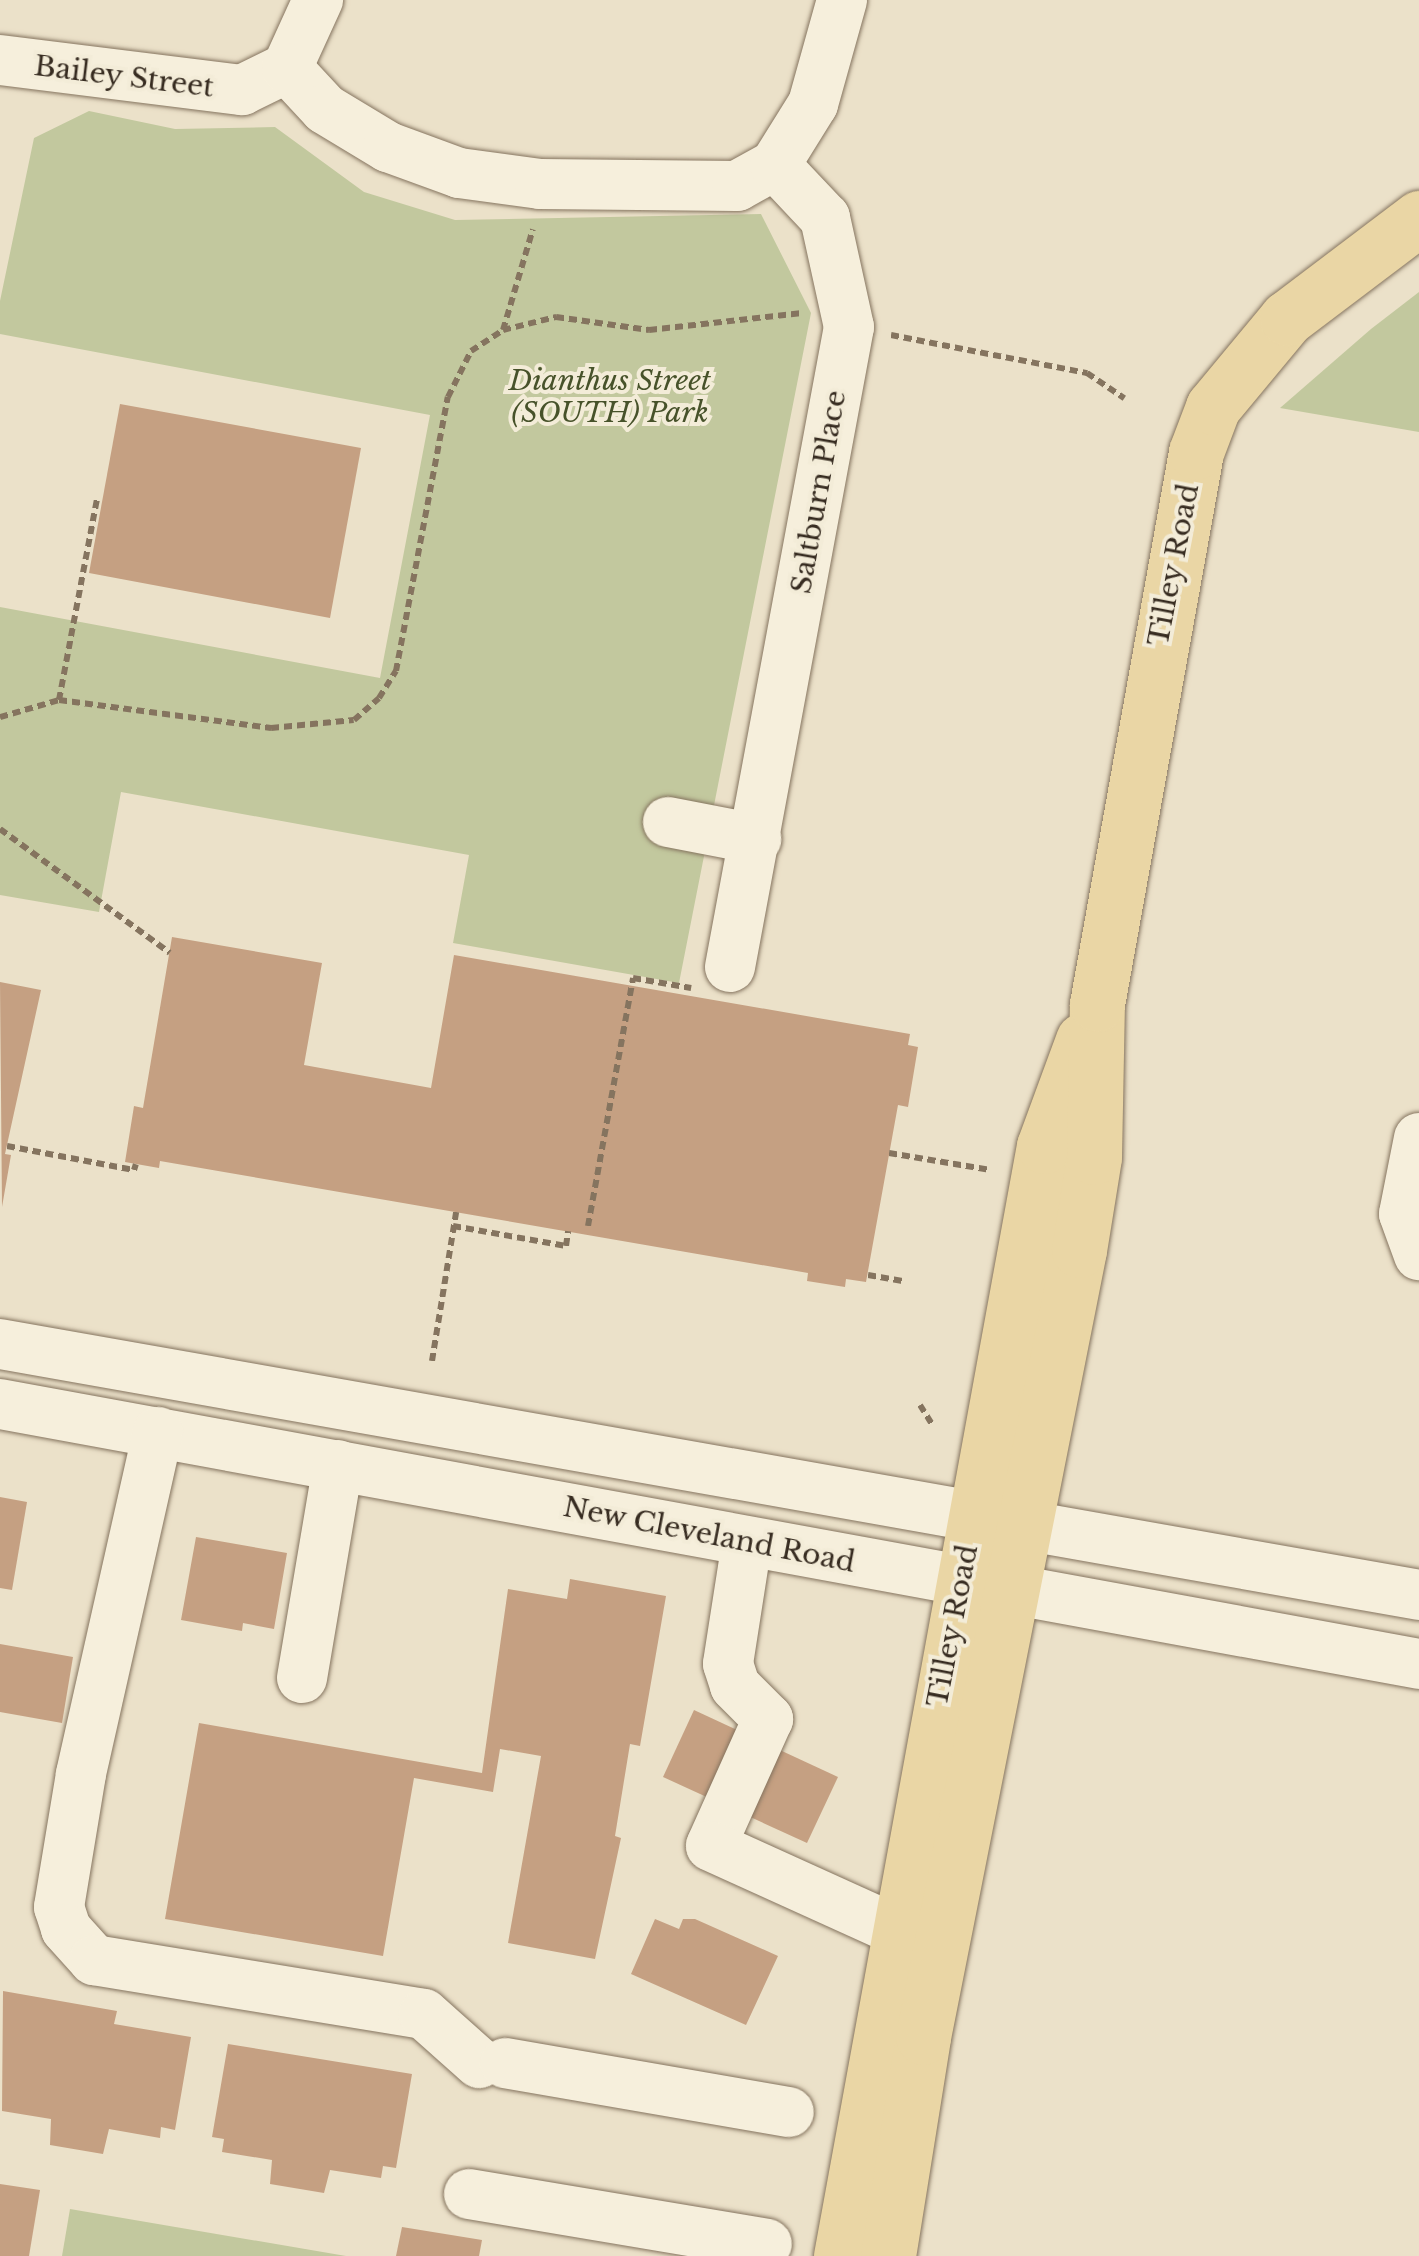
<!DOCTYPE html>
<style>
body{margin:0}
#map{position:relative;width:1419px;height:2256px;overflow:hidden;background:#ebe1c9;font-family:"Libre Baskerville",serif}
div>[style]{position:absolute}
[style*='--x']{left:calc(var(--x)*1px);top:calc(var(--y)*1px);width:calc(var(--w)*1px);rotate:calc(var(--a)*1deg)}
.green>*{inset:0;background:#c2c89e}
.building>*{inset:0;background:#c5a082}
.path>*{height:6px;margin-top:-3px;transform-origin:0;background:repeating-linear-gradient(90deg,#85745f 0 8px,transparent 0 13px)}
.roads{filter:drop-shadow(0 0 2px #85745f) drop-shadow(0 0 2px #85745f)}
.minor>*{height:50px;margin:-25px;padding:0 25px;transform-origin:25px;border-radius:25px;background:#f6efdc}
.major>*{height:55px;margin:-27.5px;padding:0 27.5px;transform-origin:27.5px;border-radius:27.5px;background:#ead6a5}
span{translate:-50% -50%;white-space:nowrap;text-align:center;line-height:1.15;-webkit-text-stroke:8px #f3ecd8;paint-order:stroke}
.street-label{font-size:28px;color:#372c21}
.park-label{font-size:28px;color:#47522a;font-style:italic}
</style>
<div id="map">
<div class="green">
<i style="clip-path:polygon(89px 111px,175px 129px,275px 127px,364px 192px,455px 220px,761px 214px,811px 313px,679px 983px,453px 943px,469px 855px,121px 792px,99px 912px,0 895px,0 607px,380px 678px,430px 415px,0 334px,0 301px,34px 138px)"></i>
<i style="clip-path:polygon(1419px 292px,1419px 432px,1280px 408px,1371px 329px)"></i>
<i style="clip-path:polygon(70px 2209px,346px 2256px,62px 2256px)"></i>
</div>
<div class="building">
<i style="clip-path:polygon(120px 404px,361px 448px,330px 618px,89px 573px)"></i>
<i style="clip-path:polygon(172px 937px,322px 963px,304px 1065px,431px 1088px,454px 955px,910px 1034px,908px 1045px,918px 1047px,908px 1107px,898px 1105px,866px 1282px,846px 1279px,845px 1287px,807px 1281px,808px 1273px,160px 1161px,159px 1168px,125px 1162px,134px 1106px,143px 1108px)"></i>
<i style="clip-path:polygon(0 982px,41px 990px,5px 1154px,11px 1155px,2px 1207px)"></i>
<i style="clip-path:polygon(0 1497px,27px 1502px,12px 1590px,0 1588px)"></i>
<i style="clip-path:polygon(196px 1537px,287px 1553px,274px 1629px,243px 1623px,242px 1631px,181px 1620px)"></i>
<i style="clip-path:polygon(570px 1579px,666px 1596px,640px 1746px,630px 1744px,615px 1836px,621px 1838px,595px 1959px,508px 1943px,541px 1756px,500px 1749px,493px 1792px,414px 1778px,383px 1956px,165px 1919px,199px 1723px,482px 1773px,508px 1589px,567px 1599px)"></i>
<i style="clip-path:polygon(0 1644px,73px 1657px,62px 1723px,0 1712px)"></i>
<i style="clip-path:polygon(694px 1710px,838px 1777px,807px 1843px,663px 1777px)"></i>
<i style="clip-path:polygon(655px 1919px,679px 1929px,683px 1919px,695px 1919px,778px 1956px,746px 2025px,631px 1974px)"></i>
<i style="clip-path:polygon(3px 1991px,117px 2011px,114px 2024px,191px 2037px,175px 2130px,161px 2127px,160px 2138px,109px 2129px,103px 2154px,50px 2145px,51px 2119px,2px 2111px)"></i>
<i style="clip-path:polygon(228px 2044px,412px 2074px,396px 2168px,383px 2166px,381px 2178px,330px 2170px,324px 2193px,270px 2184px,272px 2160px,222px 2152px,224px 2139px,212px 2137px)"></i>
<i style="clip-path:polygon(0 2184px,40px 2190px,29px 2256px,0 2256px)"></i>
<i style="clip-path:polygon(402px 2227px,482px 2240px,479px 2256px,396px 2256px)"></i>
</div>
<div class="path">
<i style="--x:503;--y:330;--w:105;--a:-73.5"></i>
<i style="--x:891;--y:335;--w:200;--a:11"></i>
<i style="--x:1087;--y:373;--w:45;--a:34"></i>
<i style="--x:59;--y:700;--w:206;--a:-79.3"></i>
<i style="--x:0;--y:717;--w:61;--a:-16.1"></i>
<i style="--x:59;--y:700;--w:214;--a:7.5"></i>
<i style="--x:271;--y:728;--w:83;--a:-5.5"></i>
<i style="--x:354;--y:720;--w:33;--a:-41"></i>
<i style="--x:379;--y:698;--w:32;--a:-58"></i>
<i style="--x:396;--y:671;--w:279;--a:-79.3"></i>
<i style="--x:448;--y:397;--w:51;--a:-63.4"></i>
<i style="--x:471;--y:351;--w:38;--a:-33"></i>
<i style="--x:503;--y:330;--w:55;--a:-13.8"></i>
<i style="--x:556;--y:317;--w:94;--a:8"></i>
<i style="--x:649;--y:330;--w:154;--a:-6.3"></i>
<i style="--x:0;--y:829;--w:210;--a:36.1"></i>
<i style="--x:7;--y:1146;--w:129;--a:10.7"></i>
<i style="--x:134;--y:1170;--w:6;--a:-72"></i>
<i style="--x:889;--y:1153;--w:103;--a:9.5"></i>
<i style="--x:453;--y:1226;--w:115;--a:10"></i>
<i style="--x:566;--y:1246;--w:15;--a:-82"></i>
<i style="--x:588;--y:1226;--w:252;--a:-79.7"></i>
<i style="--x:633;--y:978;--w:59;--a:9.8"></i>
<i style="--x:868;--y:1275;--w:35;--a:10"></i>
<i style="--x:432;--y:1361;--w:151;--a:-80.8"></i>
<i style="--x:920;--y:1405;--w:22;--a:58"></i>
</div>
<div class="roads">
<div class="minor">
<i style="--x:0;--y:60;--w:244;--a:7.1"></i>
<i style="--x:242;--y:90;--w:50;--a:-26.1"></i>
<i style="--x:287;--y:68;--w:75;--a:-65.5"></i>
<i style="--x:287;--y:68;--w:56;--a:47.2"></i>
<i style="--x:325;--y:109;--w:74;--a:31.1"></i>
<i style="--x:388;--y:147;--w:76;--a:20.1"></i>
<i style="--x:459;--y:173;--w:82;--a:7.7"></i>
<i style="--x:540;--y:184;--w:197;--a:0.6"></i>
<i style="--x:737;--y:186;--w:43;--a:-28.9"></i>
<i style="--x:775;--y:165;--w:72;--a:-58.1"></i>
<i style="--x:813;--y:104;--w:108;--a:-74.4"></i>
<i style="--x:668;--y:822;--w:90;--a:10.9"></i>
<i style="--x:730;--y:967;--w:651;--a:-79.47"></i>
<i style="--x:849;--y:327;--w:112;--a:-102.4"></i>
<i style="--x:825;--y:218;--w:73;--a:-133.3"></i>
<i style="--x:1419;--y:1138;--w:77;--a:101.2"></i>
<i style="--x:1404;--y:1214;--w:44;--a:69.9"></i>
<i style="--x:0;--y:1344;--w:1441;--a:10.03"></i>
<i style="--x:0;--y:1404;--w:1443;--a:10.38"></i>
<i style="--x:158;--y:1432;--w:351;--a:102.7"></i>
<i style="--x:81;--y:1774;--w:135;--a:99.4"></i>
<i style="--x:59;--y:1907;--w:23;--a:72"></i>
<i style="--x:66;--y:1929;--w:42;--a:47.9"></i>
<i style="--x:94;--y:1960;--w:334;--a:9.3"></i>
<i style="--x:424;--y:2014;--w:74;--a:41.7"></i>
<i style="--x:747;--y:1542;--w:123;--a:98.9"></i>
<i style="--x:728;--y:1664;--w:23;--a:72"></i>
<i style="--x:735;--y:1686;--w:47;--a:45"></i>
<i style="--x:768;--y:1719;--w:139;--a:114.2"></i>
<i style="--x:711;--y:1846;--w:205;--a:24.4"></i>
<i style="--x:302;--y:1678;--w:216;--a:-80.4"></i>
<i style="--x:505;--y:2063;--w:288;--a:9.8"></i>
<i style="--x:469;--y:2194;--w:302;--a:9.5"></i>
</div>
<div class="major">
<i style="--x:841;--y:2256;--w:1128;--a:-79.64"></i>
<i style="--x:1044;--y:1146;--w:113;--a:-69.8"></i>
<i style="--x:888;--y:2256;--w:222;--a:-80.9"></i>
<i style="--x:923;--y:2037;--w:802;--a:-78.79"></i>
<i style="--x:1079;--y:1250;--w:94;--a:-80.8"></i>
<i style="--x:1094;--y:1157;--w:153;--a:-88.9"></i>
<i style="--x:1097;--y:1004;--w:561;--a:-79.83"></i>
<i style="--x:1196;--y:452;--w:48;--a:-69.3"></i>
<i style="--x:1213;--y:407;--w:116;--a:-50.3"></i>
<i style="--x:1287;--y:318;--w:166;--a:-37.1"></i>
</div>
</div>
<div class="street-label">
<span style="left:124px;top:77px;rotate:7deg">Bailey Street</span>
<span style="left:819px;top:492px;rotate:-80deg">Saltburn Place</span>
<span style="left:1174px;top:565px;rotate:-79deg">Tilley Road</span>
<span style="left:709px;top:1535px;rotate:11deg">New Cleveland Road</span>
<span style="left:953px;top:1626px;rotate:-79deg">Tilley Road</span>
</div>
<div class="park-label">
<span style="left:610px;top:397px">Dianthus Street<br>(SOUTH) Park</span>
</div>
</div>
